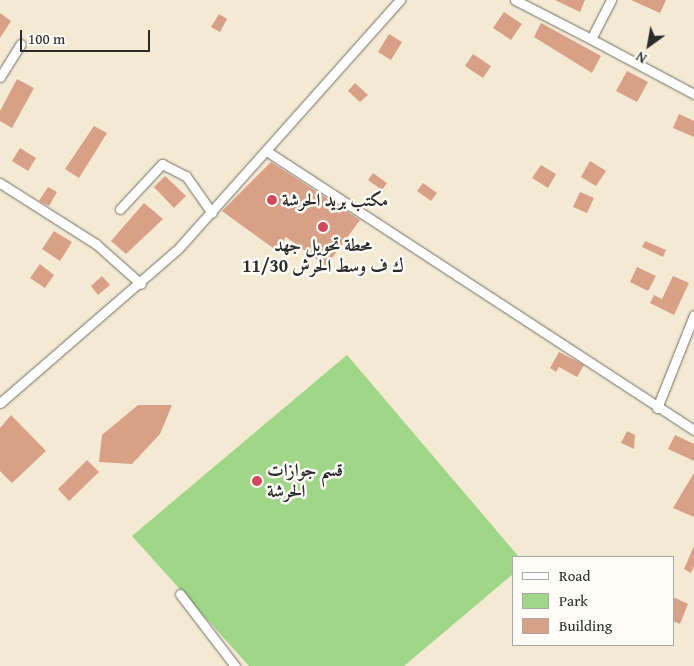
<!DOCTYPE html>
<meta charset="utf-8">
<style>
body{margin:0}
#map{position:relative;width:694px;height:666px;overflow:hidden;background:#f4e9d3;font-family:"Gentium Book Plus",Amiri,serif}
div>[style]{position:absolute}
[style*='--x']{left:calc(var(--x)*1px);top:calc(var(--y)*1px);width:calc(var(--w)*1px);rotate:calc(var(--a)*1deg)}
.green>*{inset:0;background:#9fd688}
.building>*{inset:0;background:#d9a088}
.roads{filter:drop-shadow(0 0 1px #716e66) drop-shadow(0 0 1px #716e66)}
.minor>*{height:9px;margin:-4.5px;padding:0 4.5px;transform-origin:4.5px;border-radius:4.5px;background:#fff}
.dots>*{width:14px;height:14px;translate:-50% -50%;box-sizing:border-box;border:2px solid #fdfcf7;border-radius:50%}
span{translate:-50% -50%;white-space:nowrap;text-align:center;line-height:1.15;-webkit-text-stroke:5px #fdfcf7;paint-order:stroke}
.poi-label{font-size:18px;color:#2b2b2b;font-weight:700}
.left{translate:0 -50%;text-align:left}
.legend{position:absolute;left:512px;top:556px;width:162px;height:90px;box-sizing:border-box;background:#fdfcf7;border:1px solid #a9a8a5;margin:0;padding:6px 9px;list-style:none;font-size:15px;color:#2b2b2b}
.legend li{display:flex;align-items:center;gap:10px;height:25px}
.legend b{width:25px;border:1px solid #a9a8a5}
.north{position:absolute;left:624px;top:20px;width:50px;height:50px;-webkit-text-stroke:4px #fdfcf7;paint-order:stroke;rotate:212deg;font-size:14px;font-weight:700;line-height:20px;text-align:center;color:#2b2b2b}
.north::after{content:'';display:block;margin:auto;width:18px;height:22px;background:#2b2b2b;clip-path:polygon(50% 0,100% 100%,50% 72%,0 100%)}
.scale{position:absolute;left:20px;top:30px;width:130px;height:22px;box-sizing:border-box;border:2px solid #2b2b2b;border-top:0;padding-left:6px;font-size:15px;line-height:18px;white-space:nowrap;color:#2b2b2b;-webkit-text-stroke:4px #fdfcf7;paint-order:stroke}
</style>
<div id="map">
<div class="green">
<i style="clip-path:polygon(347px 355px,519px 557px,513px 557px,513px 574px,404px 666px,249px 666px,132px 536px)"></i>
</div>
<div class="building">
<i style="clip-path:polygon(555px 0,585px 0,580px 12px)"></i>
<i style="clip-path:polygon(631px 0,666px 0,660px 13px)"></i>
<i style="clip-path:polygon(504px 12px,522px 24px,511px 40px,493px 28px)"></i>
<i style="clip-path:polygon(0 13px,11px 21px,0 38px)"></i>
<i style="clip-path:polygon(219px 14px,227px 19px,220px 32px,211px 27px)"></i>
<i style="clip-path:polygon(541px 23px,601px 56px,592px 73px,534px 37px)"></i>
<i style="clip-path:polygon(389px 34px,402px 42px,391px 60px,378px 52px)"></i>
<i style="clip-path:polygon(473px 54px,491px 66px,483px 78px,465px 66px)"></i>
<i style="clip-path:polygon(627px 71px,648px 82px,637px 102px,616px 91px)"></i>
<i style="clip-path:polygon(17px 79px,34px 88px,12px 128px,0 121px,0 111px)"></i>
<i style="clip-path:polygon(355px 83px,368px 95px,360px 102px,348px 91px)"></i>
<i style="clip-path:polygon(679px 114px,694px 121px,694px 137px,673px 128px)"></i>
<i style="clip-path:polygon(94px 126px,107px 133px,79px 178px,65px 169px)"></i>
<i style="clip-path:polygon(20px 148px,36px 158px,28px 171px,12px 161px)"></i>
<i style="clip-path:polygon(590px 161px,606px 171px,596px 186px,581px 177px)"></i>
<i style="clip-path:polygon(271px 162px,360px 220px,326px 266px,286px 237px,277px 251px,222px 211px)"></i>
<i style="clip-path:polygon(541px 165px,556px 174px,548px 188px,532px 178px)"></i>
<i style="clip-path:polygon(373px 173px,387px 183px,382px 190px,368px 180px)"></i>
<i style="clip-path:polygon(165px 176px,186px 196px,174px 208px,154px 187px)"></i>
<i style="clip-path:polygon(423px 183px,437px 193px,431px 201px,417px 191px)"></i>
<i style="clip-path:polygon(48px 187px,57px 192px,49px 206px,39px 201px)"></i>
<i style="clip-path:polygon(580px 192px,594px 198px,587px 213px,573px 207px)"></i>
<i style="clip-path:polygon(144px 203px,163px 219px,126px 254px,111px 241px)"></i>
<i style="clip-path:polygon(54px 231px,72px 242px,60px 261px,42px 249px)"></i>
<i style="clip-path:polygon(645px 241px,666px 250px,663px 257px,642px 247px)"></i>
<i style="clip-path:polygon(40px 264px,54px 275px,45px 288px,30px 278px)"></i>
<i style="clip-path:polygon(637px 267px,656px 276px,648px 291px,630px 282px)"></i>
<i style="clip-path:polygon(102px 276px,110px 285px,98px 295px,91px 286px)"></i>
<i style="clip-path:polygon(673px 276px,689px 283px,674px 315px,650px 303px,654px 295px,662px 299px)"></i>
<i style="clip-path:polygon(559px 352px,584px 365px,577px 377px,559px 367px,556px 372px,550px 368px)"></i>
<i style="clip-path:polygon(138px 405px,172px 405px,160px 434px,132px 464px,99px 462px,102px 435px)"></i>
<i style="clip-path:polygon(11px 415px,46px 451px,12px 483px,0 471px,0 428px)"></i>
<i style="clip-path:polygon(627px 431px,635px 435px,634px 449px,621px 443px)"></i>
<i style="clip-path:polygon(675px 435px,694px 444px,694px 461px,668px 449px)"></i>
<i style="clip-path:polygon(87px 460px,99px 472px,69px 501px,58px 489px)"></i>
<i style="clip-path:polygon(694px 473px,694px 517px,673px 508px)"></i>
<i style="clip-path:polygon(694px 546px,694px 566px,691px 573px,684px 569px)"></i>
<i style="clip-path:polygon(673px 597px,688px 604px,680px 624px,673px 621px)"></i>
</div>
<div class="roads">
<div class="minor">
<i style="--x:515;--y:0;--w:85;--a:27.2"></i>
<i style="--x:591;--y:39;--w:44;--a:-62.9"></i>
<i style="--x:591;--y:39;--w:117;--a:28.1"></i>
<i style="--x:0;--y:77;--w:39;--a:-58"></i>
<i style="--x:268;--y:152;--w:509;--a:33.13"></i>
<i style="--x:0;--y:183;--w:114;--a:32.4"></i>
<i style="--x:96;--y:244;--w:60;--a:41.6"></i>
<i style="--x:120;--y:209;--w:62;--a:-47"></i>
<i style="--x:162;--y:164;--w:27;--a:27"></i>
<i style="--x:186;--y:176;--w:45;--a:54.9"></i>
<i style="--x:0;--y:403;--w:235;--a:-40.9"></i>
<i style="--x:178;--y:249;--w:334;--a:-48.3"></i>
<i style="--x:657;--y:408;--w:100;--a:-68.3"></i>
<i style="--x:180;--y:594;--w:91;--a:52.6"></i>
</div>
</div>
<div class="dots">
<i style="left:272px;top:200px;background:#d1495b"></i>
<i style="left:323px;top:227px;background:#d1495b"></i>
<i style="left:257px;top:481px;background:#d1495b"></i>
</div>
<div class="poi-label">
<span class="left" style="left:282px;top:200px">مكتب بريد الحرشة</span>
<span style="left:323px;top:256px">محطة تحويل جهد<br>11/30 ك ف وسط الحرش</span>
<span class="left" style="left:267px;top:481px">قسم جوازات<br>الحرشة</span>
</div>
<ul class="legend">
<li><b style="height:6px;background:#fff"></b>Road</li>
<li><b style="height:14px;background:#9fd688"></b>Park</li>
<li><b style="height:14px;background:#d9a088"></b>Building</li>
</ul>
<div class="north">N</div>
<div class="scale">100 m</div>
</div>
